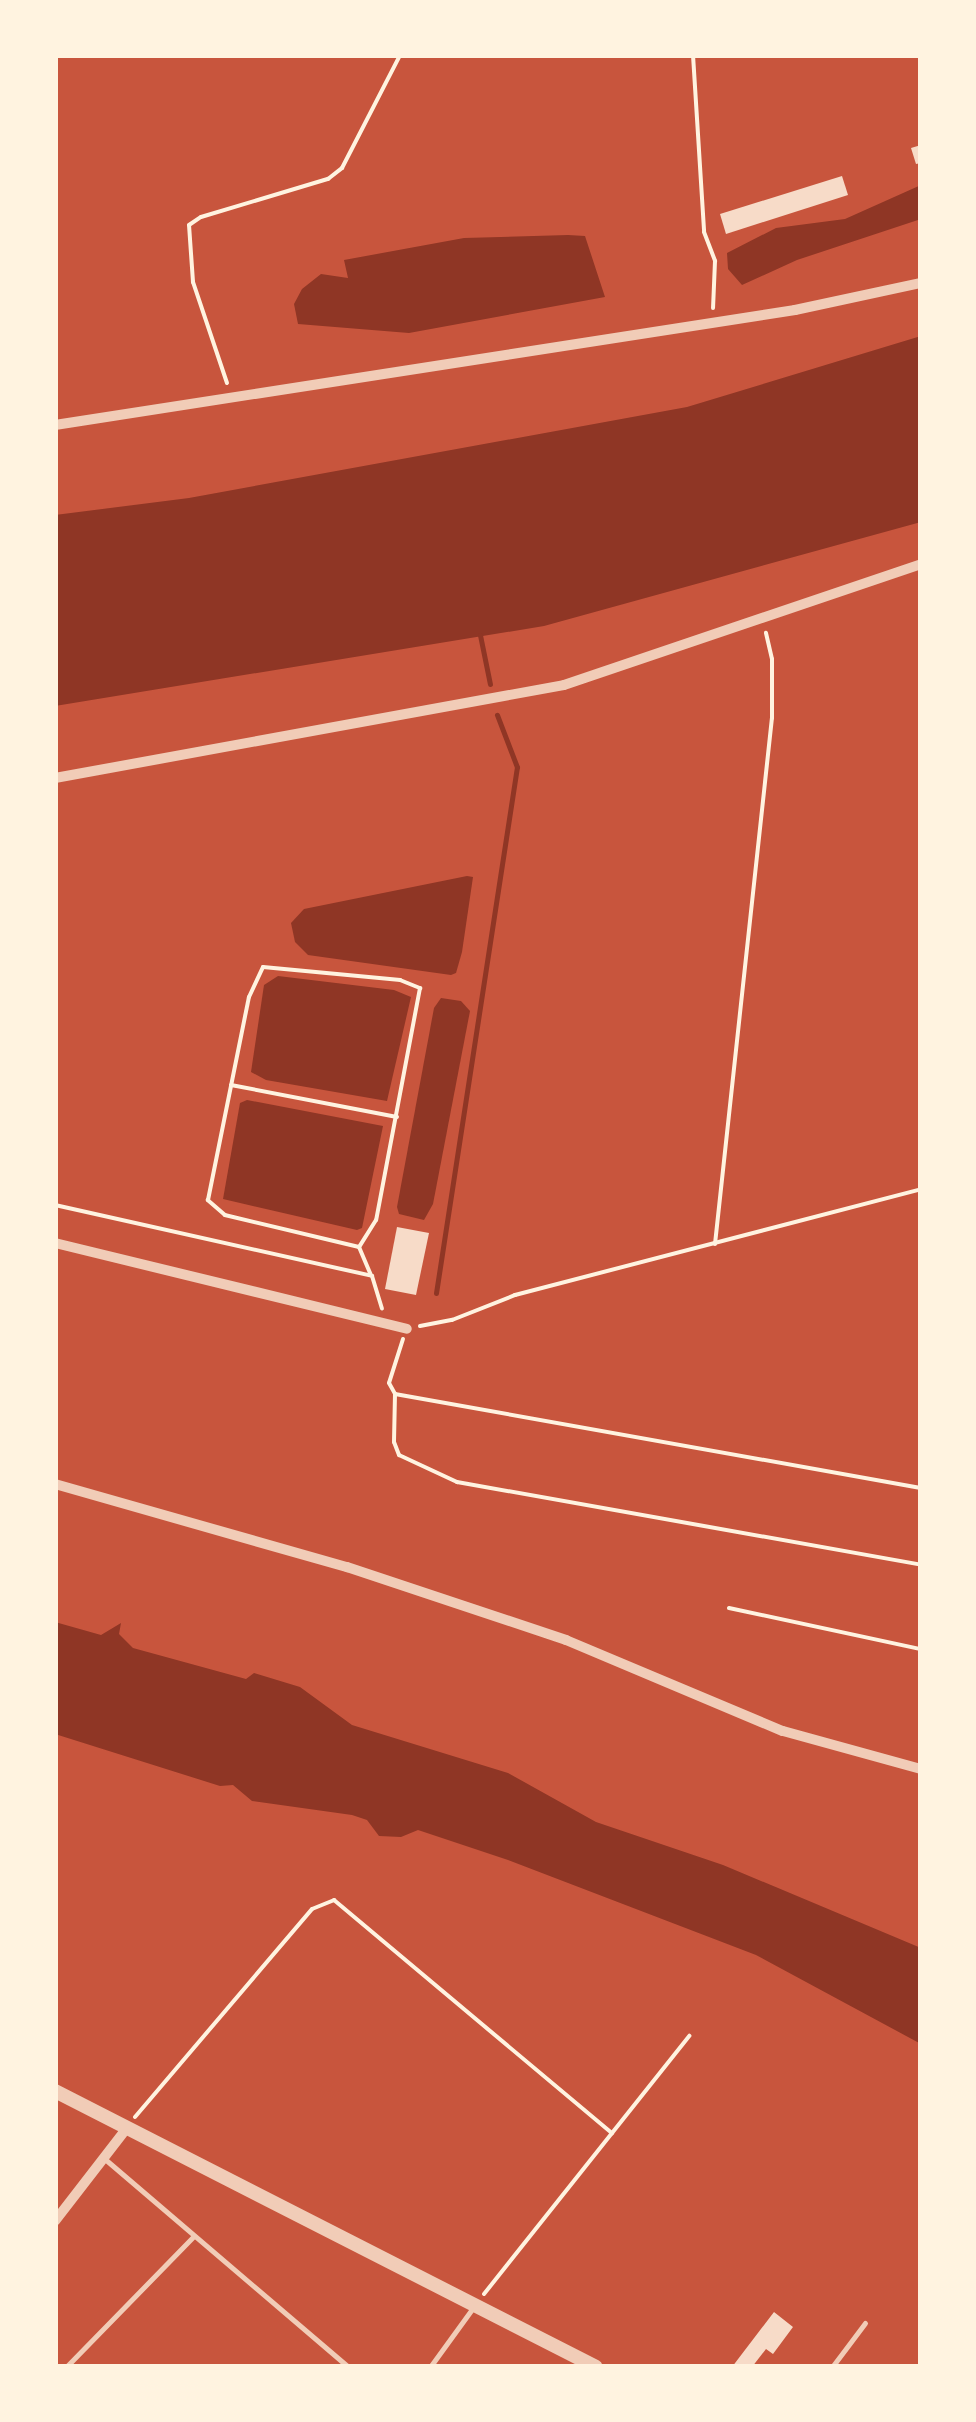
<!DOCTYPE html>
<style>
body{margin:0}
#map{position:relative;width:976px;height:2422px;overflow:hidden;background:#c8553d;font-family:Lato,sans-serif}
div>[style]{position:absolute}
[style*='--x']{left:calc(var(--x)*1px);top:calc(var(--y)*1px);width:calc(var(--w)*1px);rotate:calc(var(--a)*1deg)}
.water>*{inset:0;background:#8f3625}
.stream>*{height:5px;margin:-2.5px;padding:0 2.5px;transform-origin:2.5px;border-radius:2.5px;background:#8f3625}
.building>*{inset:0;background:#f7dbc8}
.path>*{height:4px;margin:-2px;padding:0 2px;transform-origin:2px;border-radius:2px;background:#fff3e0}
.service>*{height:5px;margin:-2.5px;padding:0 2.5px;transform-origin:2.5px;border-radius:2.5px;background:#f1ccb7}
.minor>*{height:10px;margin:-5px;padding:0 5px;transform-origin:5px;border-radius:5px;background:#f1ccb7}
.tertiary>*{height:14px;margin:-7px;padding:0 7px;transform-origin:7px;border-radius:7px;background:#f1ccb7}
span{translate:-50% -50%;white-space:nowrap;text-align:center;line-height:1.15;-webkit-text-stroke:9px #fff3e0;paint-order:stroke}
.frame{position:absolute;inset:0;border:58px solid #fff3e0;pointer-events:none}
</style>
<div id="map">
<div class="water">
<i style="clip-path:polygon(921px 185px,921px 219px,797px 260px,742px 285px,728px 269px,727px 253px,776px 228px,845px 219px)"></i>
<i style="clip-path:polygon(568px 235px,585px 236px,605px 297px,409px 333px,298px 324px,294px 304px,302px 289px,321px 274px,348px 278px,344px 260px,464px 238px)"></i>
<i style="clip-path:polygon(921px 336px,921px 522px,544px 626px,55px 706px,55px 515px,189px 498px,687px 407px)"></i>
<i style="clip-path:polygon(467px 876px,473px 877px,462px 952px,456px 973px,451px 975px,308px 955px,295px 942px,291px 923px,304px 909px)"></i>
<i style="clip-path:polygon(278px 976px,394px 990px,411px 997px,387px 1101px,266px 1080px,251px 1072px,264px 985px)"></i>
<i style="clip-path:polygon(441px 998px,461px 1001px,470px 1011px,433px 1204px,424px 1220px,399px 1214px,397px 1207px,434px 1008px)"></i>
<i style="clip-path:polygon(247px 1100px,383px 1126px,362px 1228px,357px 1230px,223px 1199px,240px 1103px)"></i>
<i style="clip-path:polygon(55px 1622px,101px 1635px,121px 1623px,119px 1634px,133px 1648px,246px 1679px,254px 1673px,300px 1687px,352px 1725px,508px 1773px,596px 1822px,723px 1865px,921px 1948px,921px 2044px,756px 1955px,508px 1860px,418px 1830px,401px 1837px,379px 1836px,367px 1820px,352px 1815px,252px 1801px,233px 1785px,220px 1786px,55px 1734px)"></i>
</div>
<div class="stream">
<i style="--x:480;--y:635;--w:50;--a:78.5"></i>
<i style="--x:436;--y:1293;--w:532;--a:-81.25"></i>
<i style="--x:517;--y:767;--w:56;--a:-111"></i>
</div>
<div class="building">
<i style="clip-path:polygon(921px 145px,921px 163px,916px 164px,911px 148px)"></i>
<i style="clip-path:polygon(842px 176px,848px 195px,726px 234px,720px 214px)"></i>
<i style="clip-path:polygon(397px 1227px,429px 1233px,416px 1295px,385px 1289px)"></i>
<i style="clip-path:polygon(774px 2312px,793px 2327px,773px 2354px,766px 2349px,752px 2367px,732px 2367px)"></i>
</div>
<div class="path">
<i style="--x:693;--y:55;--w:177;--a:86.4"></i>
<i style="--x:704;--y:232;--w:31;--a:69"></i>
<i style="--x:715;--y:261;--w:47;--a:92.4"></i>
<i style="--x:227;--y:383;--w:107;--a:-108.6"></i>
<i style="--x:193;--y:282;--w:57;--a:-94"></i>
<i style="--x:189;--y:225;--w:14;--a:-34"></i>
<i style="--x:201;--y:217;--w:133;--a:-16.7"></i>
<i style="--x:328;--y:179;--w:18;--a:-38"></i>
<i style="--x:342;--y:168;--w:127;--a:-62.8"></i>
<i style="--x:231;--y:1085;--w:169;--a:10.9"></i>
<i style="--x:55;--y:1205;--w:325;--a:12.6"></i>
<i style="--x:372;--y:1276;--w:34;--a:73"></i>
<i style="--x:715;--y:1244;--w:529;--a:-83.82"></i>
<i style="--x:772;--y:718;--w:59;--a:-90"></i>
<i style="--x:772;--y:659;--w:27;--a:-103"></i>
<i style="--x:359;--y:1247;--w:138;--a:-166.6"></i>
<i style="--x:225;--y:1215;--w:23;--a:-139"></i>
<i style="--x:208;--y:1200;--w:207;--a:-78.6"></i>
<i style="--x:249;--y:997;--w:33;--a:-65"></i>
<i style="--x:263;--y:967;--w:138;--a:5.4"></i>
<i style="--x:400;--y:980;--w:22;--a:22"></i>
<i style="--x:420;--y:988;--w:236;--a:100.7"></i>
<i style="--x:376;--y:1220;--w:32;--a:122"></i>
<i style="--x:359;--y:1247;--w:30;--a:67"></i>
<i style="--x:420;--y:1326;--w:33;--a:-11"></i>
<i style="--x:452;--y:1320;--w:68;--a:-21.6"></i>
<i style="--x:515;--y:1295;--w:420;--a:-14.6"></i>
<i style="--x:403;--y:1339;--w:46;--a:107.7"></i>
<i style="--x:389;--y:1383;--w:13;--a:61"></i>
<i style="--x:395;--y:1394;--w:48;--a:91.2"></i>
<i style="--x:394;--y:1442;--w:14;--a:69"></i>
<i style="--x:399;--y:1455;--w:64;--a:25"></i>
<i style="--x:457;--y:1482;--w:471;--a:10.1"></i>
<i style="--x:395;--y:1394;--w:534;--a:10.13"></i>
<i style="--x:729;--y:1608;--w:196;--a:12.1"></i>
<i style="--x:135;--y:2117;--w:273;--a:-49.6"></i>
<i style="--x:312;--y:1909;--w:24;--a:-22"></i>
<i style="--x:334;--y:1900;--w:363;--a:40"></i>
<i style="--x:484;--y:2294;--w:330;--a:-51.5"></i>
</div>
<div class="service">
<i style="--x:106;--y:2160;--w:318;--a:40.5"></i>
<i style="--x:66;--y:2367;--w:183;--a:-45.7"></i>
<i style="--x:430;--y:2367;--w:72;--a:-54.1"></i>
<i style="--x:832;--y:2367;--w:55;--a:-53.1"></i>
</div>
<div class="minor">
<i style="--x:55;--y:425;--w:749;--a:-8.83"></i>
<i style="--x:795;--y:310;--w:129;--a:-12.1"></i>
<i style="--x:55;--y:778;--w:517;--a:-10.35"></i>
<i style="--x:564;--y:685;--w:377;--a:-18.7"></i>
<i style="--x:55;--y:1243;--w:362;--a:13.7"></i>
<i style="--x:55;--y:1484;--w:304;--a:15.9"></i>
<i style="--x:347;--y:1567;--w:231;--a:18.4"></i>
<i style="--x:566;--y:1640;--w:235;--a:22.8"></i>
<i style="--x:783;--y:1731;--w:143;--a:15.4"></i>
<i style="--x:55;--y:2221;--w:116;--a:-52.3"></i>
</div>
<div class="tertiary">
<i style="--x:55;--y:2091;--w:607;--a:27.03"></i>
</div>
<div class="frame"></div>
</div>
